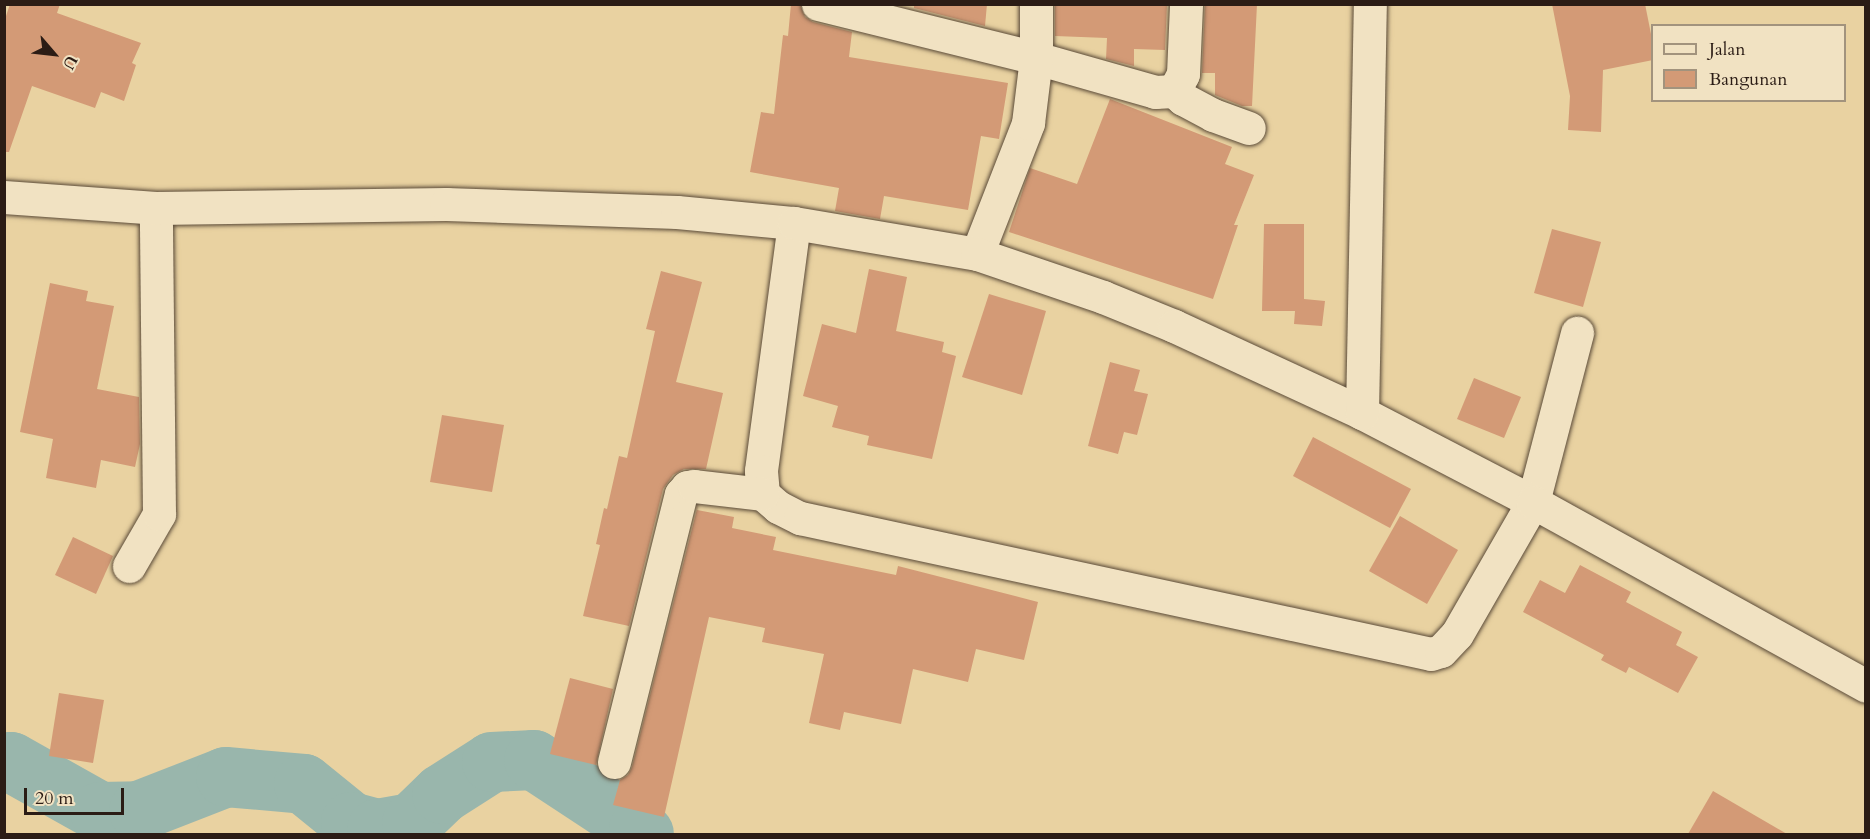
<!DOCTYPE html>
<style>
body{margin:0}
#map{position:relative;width:1870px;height:839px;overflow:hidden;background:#e9d2a1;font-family:Cardo,serif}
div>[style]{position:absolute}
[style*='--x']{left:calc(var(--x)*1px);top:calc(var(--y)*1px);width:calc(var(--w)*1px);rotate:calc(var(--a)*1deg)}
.river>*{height:60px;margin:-30px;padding:0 30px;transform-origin:30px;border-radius:30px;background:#99b6ac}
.building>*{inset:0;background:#d39a76}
.roads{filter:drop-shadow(0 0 2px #5a4a38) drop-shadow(0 0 2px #5a4a38)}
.street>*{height:33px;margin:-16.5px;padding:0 16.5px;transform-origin:16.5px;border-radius:16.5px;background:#f1e2c2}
.secondary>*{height:33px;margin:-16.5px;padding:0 16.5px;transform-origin:16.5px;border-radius:16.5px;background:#f1e2c2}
span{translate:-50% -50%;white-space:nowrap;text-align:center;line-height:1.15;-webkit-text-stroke:6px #f1e2c2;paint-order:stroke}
.frame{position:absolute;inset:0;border:6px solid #2b1c15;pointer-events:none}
.legend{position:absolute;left:1651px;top:24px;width:195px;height:78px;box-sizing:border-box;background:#f1e2c2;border:2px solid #a2937d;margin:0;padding:8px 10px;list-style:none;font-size:18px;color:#2b1c15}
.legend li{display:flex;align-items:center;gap:12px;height:30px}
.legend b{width:30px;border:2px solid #a2937d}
.north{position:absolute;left:24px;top:24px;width:60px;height:60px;-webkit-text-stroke:4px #f1e2c2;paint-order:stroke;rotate:118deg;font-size:16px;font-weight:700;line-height:24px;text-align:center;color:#2b1c15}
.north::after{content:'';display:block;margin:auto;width:21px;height:27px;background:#2b1c15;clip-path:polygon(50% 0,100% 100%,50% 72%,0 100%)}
.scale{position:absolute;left:24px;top:788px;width:100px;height:27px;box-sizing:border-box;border:3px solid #2b1c15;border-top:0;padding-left:8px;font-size:18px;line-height:21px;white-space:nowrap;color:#2b1c15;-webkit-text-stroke:4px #f1e2c2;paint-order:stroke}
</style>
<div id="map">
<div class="river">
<i style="--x:4;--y:763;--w:7;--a:-8"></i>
<i style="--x:11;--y:762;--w:102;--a:29.3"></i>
<i style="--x:100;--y:812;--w:39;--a:-1"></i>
<i style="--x:139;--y:811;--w:93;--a:-21.3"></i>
<i style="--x:226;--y:777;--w:78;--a:5.1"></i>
<i style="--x:304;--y:784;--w:60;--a:39"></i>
<i style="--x:351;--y:822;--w:27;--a:15"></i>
<i style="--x:377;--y:829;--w:36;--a:-10"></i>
<i style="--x:412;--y:823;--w:42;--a:-44"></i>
<i style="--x:442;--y:794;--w:59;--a:-32.6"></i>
<i style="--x:492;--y:762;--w:42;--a:-2.7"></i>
<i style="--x:534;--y:760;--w:126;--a:33.3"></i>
<i style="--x:639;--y:829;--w:7;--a:45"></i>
</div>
<div class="building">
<i style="clip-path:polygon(10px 4px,60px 4px,57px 13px,141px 43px,132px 63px,136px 65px,124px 101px,101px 92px,95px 108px,32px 86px,9px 152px,4px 152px,4px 22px)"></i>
<i style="clip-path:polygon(791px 4px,800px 4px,805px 17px,813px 22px,852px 32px,849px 57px,1008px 83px,999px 139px,981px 136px,968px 210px,884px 196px,880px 219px,835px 211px,839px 188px,750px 172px,761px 112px,774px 114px,783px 35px,788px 36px)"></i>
<i style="clip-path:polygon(914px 4px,987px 4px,985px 26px,914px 8px)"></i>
<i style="clip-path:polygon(1055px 4px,1167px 4px,1165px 50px,1134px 49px,1134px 66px,1106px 59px,1107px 38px,1055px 36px)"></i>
<i style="clip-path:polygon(1205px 4px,1257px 4px,1252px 106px,1242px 106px,1215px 95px,1215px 73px,1202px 73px)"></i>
<i style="clip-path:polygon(1552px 4px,1645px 4px,1653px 44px,1653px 60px,1603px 70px,1601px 132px,1568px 130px,1570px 96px)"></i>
<i style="clip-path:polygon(1110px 99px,1232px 147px,1225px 164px,1254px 175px,1234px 225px,1238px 225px,1213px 299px,1009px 232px,1030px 168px,1077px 184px)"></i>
<i style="clip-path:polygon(1264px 224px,1304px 224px,1304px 299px,1325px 301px,1322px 326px,1294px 324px,1295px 311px,1262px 311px)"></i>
<i style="clip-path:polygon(1552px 229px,1601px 242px,1583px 307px,1534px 293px)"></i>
<i style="clip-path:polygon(869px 269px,907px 277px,896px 331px,944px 342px,942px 352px,956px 356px,932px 459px,867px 445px,869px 436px,832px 427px,838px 406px,803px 396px,822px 324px,856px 333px)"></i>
<i style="clip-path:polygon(661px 271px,702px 282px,676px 382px,723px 393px,706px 469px,684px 469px,673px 475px,663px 489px,629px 626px,583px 616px,600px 545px,596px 544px,604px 508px,607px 509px,619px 456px,627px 458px,655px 331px,646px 329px)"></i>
<i style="clip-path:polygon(50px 283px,88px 291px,86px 301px,114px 306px,97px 389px,139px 397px,140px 444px,135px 467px,101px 460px,96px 488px,46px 478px,53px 439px,20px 432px)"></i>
<i style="clip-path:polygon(989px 294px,1046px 311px,1022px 395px,962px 377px)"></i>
<i style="clip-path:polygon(1110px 362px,1140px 370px,1134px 391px,1148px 394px,1137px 435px,1124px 432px,1118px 454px,1088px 446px)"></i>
<i style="clip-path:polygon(1474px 378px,1521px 397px,1504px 438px,1457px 419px)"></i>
<i style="clip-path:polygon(442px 415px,504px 425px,492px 492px,430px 482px)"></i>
<i style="clip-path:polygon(1313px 437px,1411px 489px,1390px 528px,1293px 476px)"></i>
<i style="clip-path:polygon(698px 505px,697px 510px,734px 517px,732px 528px,776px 537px,773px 550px,896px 575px,898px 566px,1038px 602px,1024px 660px,976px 649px,968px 682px,913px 669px,901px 724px,844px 712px,840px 730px,809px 723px,824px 654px,762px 642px,765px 628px,709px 617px,664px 817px,613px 805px,620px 780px,628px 775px,632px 767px)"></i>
<i style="clip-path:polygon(1400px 516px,1458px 550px,1427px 604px,1369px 571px)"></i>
<i style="clip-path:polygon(73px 537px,113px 556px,96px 594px,55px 575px)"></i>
<i style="clip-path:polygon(1580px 565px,1631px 592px,1626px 602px,1682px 632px,1676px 645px,1698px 657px,1678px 693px,1629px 667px,1626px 673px,1601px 660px,1604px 655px,1523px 612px,1540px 580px,1565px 593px)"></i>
<i style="clip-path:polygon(570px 678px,613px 689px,596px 765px,550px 754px)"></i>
<i style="clip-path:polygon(59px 693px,104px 700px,93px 763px,49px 756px)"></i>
<i style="clip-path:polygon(1713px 791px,1787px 834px,1688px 834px)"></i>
</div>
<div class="roads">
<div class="street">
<i style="--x:818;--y:4;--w:225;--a:13.9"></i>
<i style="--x:1036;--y:58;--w:124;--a:15.9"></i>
<i style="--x:1155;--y:92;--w:19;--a:-3"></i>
<i style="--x:1174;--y:91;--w:19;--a:-62"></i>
<i style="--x:1183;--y:74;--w:70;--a:-87.5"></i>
<i style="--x:1174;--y:91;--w:12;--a:42"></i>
<i style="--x:1183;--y:99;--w:34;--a:28"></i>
<i style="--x:1213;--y:115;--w:38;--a:20"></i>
<i style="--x:794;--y:223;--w:250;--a:97.6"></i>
<i style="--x:761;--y:471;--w:23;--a:85"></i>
<i style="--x:763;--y:494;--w:20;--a:41"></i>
<i style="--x:778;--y:507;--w:25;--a:27"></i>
<i style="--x:800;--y:518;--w:645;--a:12.16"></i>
<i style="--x:1431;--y:654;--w:10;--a:-17"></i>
<i style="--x:1441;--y:651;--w:23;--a:-47"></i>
<i style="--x:1457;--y:634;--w:152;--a:-60.1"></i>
<i style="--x:1533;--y:502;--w:175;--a:-75.4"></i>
<i style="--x:977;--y:254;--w:141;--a:-68.7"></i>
<i style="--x:1028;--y:123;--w:65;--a:-83"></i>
<i style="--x:1036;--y:58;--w:54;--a:-90"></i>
<i style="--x:129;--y:566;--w:60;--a:-60"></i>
<i style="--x:159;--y:514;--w:306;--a:-90.6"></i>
<i style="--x:614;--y:762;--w:276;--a:-76"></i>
<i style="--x:681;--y:494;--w:9;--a:-49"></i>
<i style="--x:687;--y:487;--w:7;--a:-8"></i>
<i style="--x:694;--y:486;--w:69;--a:6.6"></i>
</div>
<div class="secondary">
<i style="--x:4;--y:197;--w:152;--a:4.1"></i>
<i style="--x:156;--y:208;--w:290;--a:-0.8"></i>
<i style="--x:446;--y:204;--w:231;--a:2"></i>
<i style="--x:677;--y:212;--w:118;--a:5.4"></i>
<i style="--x:794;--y:223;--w:186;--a:9.6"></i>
<i style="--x:977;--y:254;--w:133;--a:18.8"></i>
<i style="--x:1103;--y:297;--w:77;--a:22.2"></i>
<i style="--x:1174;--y:326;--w:207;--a:24.8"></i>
<i style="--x:1362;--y:413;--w:193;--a:27.5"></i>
<i style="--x:1533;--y:502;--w:380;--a:28.9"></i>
<i style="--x:1362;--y:413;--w:409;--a:-88.9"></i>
</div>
</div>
<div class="frame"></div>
<ul class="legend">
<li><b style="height:8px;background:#f1e2c2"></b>Jalan</li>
<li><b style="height:16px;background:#d39a76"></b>Bangunan</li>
</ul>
<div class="north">U</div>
<div class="scale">20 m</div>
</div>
